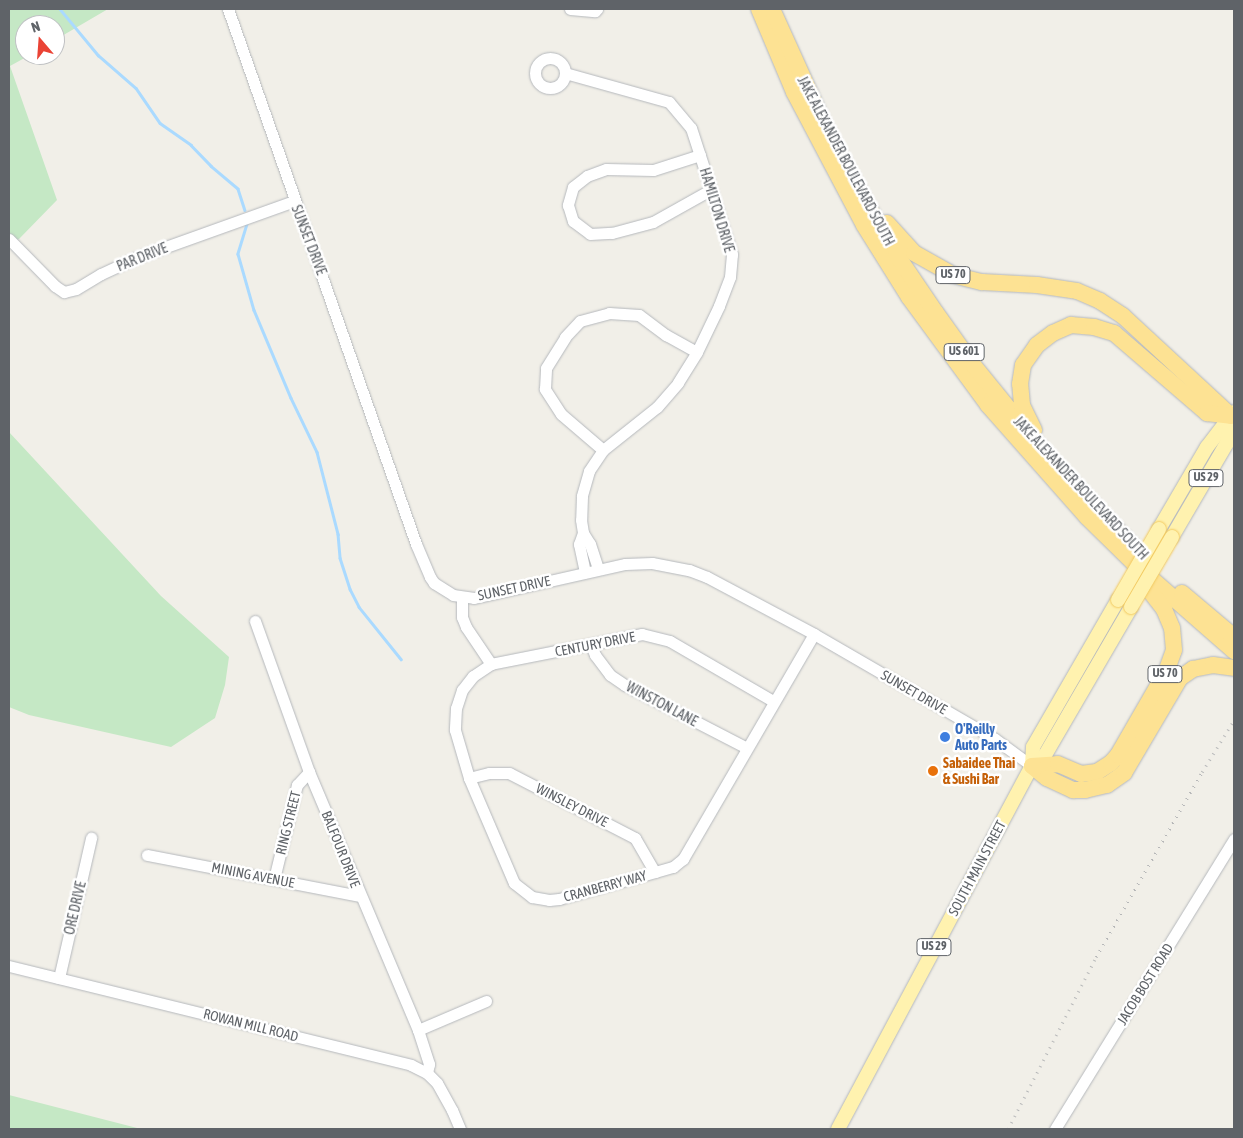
<!DOCTYPE html>
<style>
body{margin:0}
#map{position:relative;width:1243px;height:1138px;overflow:hidden;background:#f1efe8;font-family:"Asap Condensed",sans-serif}
div>[style]{position:absolute}
[style*='--x']{left:calc(var(--x)*1px);top:calc(var(--y)*1px);width:calc(var(--w)*1px);rotate:calc(var(--a)*1deg)}
.green>*{inset:0;background:#c5e8c5}
.stream>*{height:2.5px;margin:-1.25px;padding:0 1.25px;transform-origin:1.25px;border-radius:1.25px;background:#aadaff}
.roads{filter:drop-shadow(0 0 1px #b5b8bc) drop-shadow(0 0 1px #b5b8bc)}
.minor>*{height:11px;margin:-5.5px;padding:0 5.5px;transform-origin:5.5px;border-radius:5.5px;background:#fff}
.minor>.ring{margin:-5.5px;padding:0;box-sizing:content-box;background:none;border:11px solid #fff;border-radius:50%}
.major>*{height:14px;margin:-7px;padding:0 7px;transform-origin:7px;border-radius:7px;background:#fff2af}
.highway>*{height:16px;margin:-8px;padding:0 8px;transform-origin:8px;border-radius:8px;background:#fde293}
.rail>*{height:2.5px;margin-top:-1.25px;transform-origin:0;background:repeating-linear-gradient(90deg,#b6b7b8 0 1px,transparent 0 7px)}
.bridges{filter:drop-shadow(0 0 1px #f2c960) drop-shadow(0 0 1px #f2c960)}
.major-bridge>*{height:14px;margin:-7px;padding:0 7px;transform-origin:7px;border-radius:7px;background:#fff2af}
.dots>*{width:14px;height:14px;translate:-50% -50%;box-sizing:border-box;border:2px solid #fff;border-radius:50%}
span{translate:-50% -50%;white-space:nowrap;text-align:center;line-height:1.15;-webkit-text-stroke:5px #fff;paint-order:stroke}
.shield-label span{padding:1px 4px;background:#fff;border:1px solid;border-radius:4px;-webkit-text-stroke-width:0}
.shield-label{font-size:12px;color:#5f6368;font-weight:700}
.street-label{font-size:14px;color:#5f6368}
.shop-label{font-size:14px;color:#366cbe;font-weight:700}
.left{translate:0 -50%;text-align:left}
.food-label{font-size:14px;color:#c56008;font-weight:700}
.frame{position:absolute;inset:0;border:10px solid #5f6368;pointer-events:none}
.north{position:absolute;left:15px;top:15px;width:50px;height:50px;box-sizing:border-box;background:#fff;border:1px solid #bfc1c3;border-radius:50%;rotate:342deg;font-size:14px;font-weight:700;line-height:20px;text-align:center;color:#5f6368}
.north::after{content:'';display:block;margin:auto;width:18px;height:22px;background:#ea4335;clip-path:polygon(50% 0,100% 100%,50% 72%,0 100%)}
</style>
<div id="map">
<div class="green">
<i style="clip-path:polygon(9px 9px,108px 9px,55px 40px,55px 25px,25px 25px,25px 55px,30px 55px,10px 66px,57px 200px,19px 239px,9px 243px)"></i>
<i style="clip-path:polygon(9px 432px,161px 596px,229px 657px,225px 685px,215px 718px,171px 747px,29px 715px,9px 707px)"></i>
<i style="clip-path:polygon(9px 1095px,141px 1129px,9px 1129px)"></i>
</div>
<div class="stream">
<i style="--x:60;--y:9;--w:60;--a:50.4"></i>
<i style="--x:98;--y:55;--w:50;--a:41"></i>
<i style="--x:136;--y:88;--w:42;--a:55.6"></i>
<i style="--x:160;--y:123;--w:38;--a:35"></i>
<i style="--x:191;--y:145;--w:29;--a:46"></i>
<i style="--x:211;--y:166;--w:35;--a:40"></i>
<i style="--x:238;--y:189;--w:22;--a:72"></i>
<i style="--x:247;--y:224;--w:31;--a:107"></i>
<i style="--x:238;--y:254;--w:58;--a:74.1"></i>
<i style="--x:254;--y:310;--w:95;--a:67.2"></i>
<i style="--x:291;--y:398;--w:60;--a:64.3"></i>
<i style="--x:317;--y:452;--w:85;--a:75.6"></i>
<i style="--x:338;--y:534;--w:24;--a:85"></i>
<i style="--x:340;--y:558;--w:33;--a:72"></i>
<i style="--x:350;--y:589;--w:20;--a:63"></i>
<i style="--x:359;--y:607;--w:67;--a:51.1"></i>
</div>
<div class="roads">
<div class="minor">
<i style="--x:228;--y:9;--w:567;--a:70.64"></i>
<i style="--x:416;--y:544;--w:36;--a:67"></i>
<i style="--x:430;--y:577;--w:7;--a:56"></i>
<i style="--x:434;--y:583;--w:22;--a:32"></i>
<i style="--x:453;--y:595;--w:21;--a:8"></i>
<i style="--x:474;--y:598;--w:155;--a:-12.7"></i>
<i style="--x:625;--y:564;--w:27;--a:-2"></i>
<i style="--x:652;--y:563;--w:38;--a:11"></i>
<i style="--x:689;--y:570;--w:19;--a:21"></i>
<i style="--x:707;--y:577;--w:121;--a:28"></i>
<i style="--x:814;--y:634;--w:209;--a:30.1"></i>
<i style="--x:995;--y:739;--w:46;--a:36.1"></i>
<i style="--x:570;--y:9;--w:25;--a:5"></i>
<i style="--x:595;--y:11;--w:3;--a:-45"></i>
<i class="ring" style="left:535px;top:58px;width:19px;height:19px"></i>
<i style="--x:565;--y:73;--w:108;--a:15.6"></i>
<i style="--x:669;--y:102;--w:34;--a:50"></i>
<i style="--x:691;--y:128;--w:133;--a:72"></i>
<i style="--x:732;--y:254;--w:23;--a:95"></i>
<i style="--x:730;--y:277;--w:31;--a:111"></i>
<i style="--x:719;--y:306;--w:51;--a:115.6"></i>
<i style="--x:697;--y:352;--w:36;--a:122"></i>
<i style="--x:678;--y:383;--w:32;--a:131"></i>
<i style="--x:657;--y:407;--w:69;--a:141.5"></i>
<i style="--x:603;--y:450;--w:25;--a:124"></i>
<i style="--x:589;--y:471;--w:26;--a:106"></i>
<i style="--x:582;--y:496;--w:24;--a:92"></i>
<i style="--x:581;--y:520;--w:13;--a:81"></i>
<i style="--x:583;--y:533;--w:13;--a:58"></i>
<i style="--x:590;--y:544;--w:26;--a:72"></i>
<i style="--x:700;--y:155;--w:49;--a:162.3"></i>
<i style="--x:653;--y:170;--w:47;--a:-178.8"></i>
<i style="--x:606;--y:169;--w:20;--a:160"></i>
<i style="--x:587;--y:176;--w:18;--a:142"></i>
<i style="--x:573;--y:187;--w:19;--a:106"></i>
<i style="--x:568;--y:205;--w:17;--a:73"></i>
<i style="--x:573;--y:221;--w:21;--a:37"></i>
<i style="--x:590;--y:234;--w:22;--a:-3"></i>
<i style="--x:612;--y:233;--w:42;--a:-15"></i>
<i style="--x:653;--y:222;--w:65;--a:-29.3"></i>
<i style="--x:9;--y:239;--w:66;--a:45.6"></i>
<i style="--x:55;--y:286;--w:11;--a:34"></i>
<i style="--x:64;--y:292;--w:12;--a:-14"></i>
<i style="--x:76;--y:289;--w:29;--a:-31"></i>
<i style="--x:101;--y:274;--w:38;--a:-25"></i>
<i style="--x:135;--y:258;--w:169;--a:-19.7"></i>
<i style="--x:603;--y:450;--w:55;--a:-139.4"></i>
<i style="--x:561;--y:414;--w:30;--a:-123"></i>
<i style="--x:545;--y:389;--w:21;--a:-87"></i>
<i style="--x:546;--y:368;--w:36;--a:-58"></i>
<i style="--x:565;--y:337;--w:22;--a:-47"></i>
<i style="--x:580;--y:321;--w:30;--a:-15"></i>
<i style="--x:609;--y:313;--w:30;--a:4"></i>
<i style="--x:639;--y:315;--w:34;--a:37"></i>
<i style="--x:666;--y:335;--w:35;--a:29"></i>
<i style="--x:583;--y:533;--w:12;--a:110"></i>
<i style="--x:579;--y:544;--w:29;--a:78"></i>
<i style="--x:462;--y:597;--w:20;--a:90"></i>
<i style="--x:462;--y:617;--w:11;--a:68"></i>
<i style="--x:466;--y:627;--w:45;--a:56"></i>
<i style="--x:255;--y:621;--w:160;--a:70.3"></i>
<i style="--x:309;--y:772;--w:280;--a:67.1"></i>
<i style="--x:418;--y:1030;--w:36;--a:72"></i>
<i style="--x:429;--y:1064;--w:9;--a:103"></i>
<i style="--x:591;--y:645;--w:11;--a:68"></i>
<i style="--x:595;--y:655;--w:25;--a:53"></i>
<i style="--x:610;--y:675;--w:18;--a:34"></i>
<i style="--x:625;--y:685;--w:137;--a:27.3"></i>
<i style="--x:773;--y:701;--w:119;--a:-149.8"></i>
<i style="--x:670;--y:641;--w:29;--a:-166"></i>
<i style="--x:642;--y:634;--w:154;--a:168.8"></i>
<i style="--x:491;--y:664;--w:22;--a:146"></i>
<i style="--x:473;--y:676;--w:18;--a:128"></i>
<i style="--x:462;--y:690;--w:19;--a:108"></i>
<i style="--x:456;--y:708;--w:22;--a:93"></i>
<i style="--x:455;--y:730;--w:50;--a:73.7"></i>
<i style="--x:469;--y:778;--w:114;--a:66.8"></i>
<i style="--x:514;--y:883;--w:23;--a:38"></i>
<i style="--x:532;--y:897;--w:17;--a:10"></i>
<i style="--x:549;--y:900;--w:10;--a:-6"></i>
<i style="--x:559;--y:899;--w:100;--a:-15.7"></i>
<i style="--x:655;--y:872;--w:19;--a:-16"></i>
<i style="--x:673;--y:867;--w:13;--a:-39"></i>
<i style="--x:683;--y:859;--w:260;--a:-59.8"></i>
<i style="--x:469;--y:778;--w:21;--a:-14"></i>
<i style="--x:489;--y:773;--w:20;--a:0"></i>
<i style="--x:509;--y:773;--w:142;--a:27.3"></i>
<i style="--x:635;--y:838;--w:39;--a:60"></i>
<i style="--x:147;--y:855;--w:217;--a:10.9"></i>
<i style="--x:274;--y:879;--w:97;--a:-76.3"></i>
<i style="--x:297;--y:785;--w:18;--a:-47"></i>
<i style="--x:9;--y:966;--w:414;--a:13.8"></i>
<i style="--x:411;--y:1065;--w:18;--a:27"></i>
<i style="--x:427;--y:1073;--w:14;--a:45"></i>
<i style="--x:437;--y:1083;--w:31;--a:61"></i>
<i style="--x:452;--y:1110;--w:21;--a:67"></i>
<i style="--x:59;--y:978;--w:144;--a:-77.1"></i>
<i style="--x:418;--y:1030;--w:74;--a:-23.1"></i>
<i style="--x:1055;--y:1129;--w:341;--a:-58.3"></i>
</div>
<div class="major">
<i style="--x:1159;--y:529;--w:95;--a:-59.7"></i>
<i style="--x:1207;--y:447;--w:44;--a:-52.4"></i>
<i style="--x:1172;--y:537;--w:109;--a:-59.7"></i>
<i style="--x:1227;--y:443;--w:26;--a:-81"></i>
<i style="--x:1032;--y:766;--w:19;--a:-87"></i>
<i style="--x:1033;--y:747;--w:170;--a:-60"></i>
<i style="--x:838;--y:1129;--w:412;--a:-61.9"></i>
<i style="--x:1032;--y:766;--w:17;--a:-40"></i>
<i style="--x:1045;--y:755;--w:171;--a:-59.8"></i>
</div>
<div class="highway">
<i style="--x:759;--y:9;--w:90;--a:67.1"></i>
<i style="--x:794;--y:92;--w:150;--a:62.2"></i>
<i style="--x:864;--y:225;--w:85;--a:58"></i>
<i style="--x:909;--y:297;--w:134;--a:53.8"></i>
<i style="--x:988;--y:405;--w:149;--a:48.5"></i>
<i style="--x:1087;--y:517;--w:71;--a:44.4"></i>
<i style="--x:1138;--y:567;--w:128;--a:41.2"></i>
<i style="--x:772;--y:9;--w:134;--a:65.7"></i>
<i style="--x:827;--y:131;--w:82;--a:61.6"></i>
<i style="--x:866;--y:203;--w:59;--a:59.5"></i>
<i style="--x:896;--y:254;--w:71;--a:55.9"></i>
<i style="--x:936;--y:313;--w:65;--a:54.4"></i>
<i style="--x:974;--y:366;--w:117;--a:50.9"></i>
<i style="--x:1048;--y:457;--w:146;--a:46.4"></i>
<i style="--x:887;--y:223;--w:40;--a:48"></i>
<i style="--x:914;--y:253;--w:45;--a:29.4"></i>
<i style="--x:953;--y:275;--w:30;--a:14"></i>
<i style="--x:982;--y:282;--w:55;--a:3.1"></i>
<i style="--x:1037;--y:285;--w:40;--a:8.5"></i>
<i style="--x:1077;--y:291;--w:25;--a:23"></i>
<i style="--x:1100;--y:301;--w:27;--a:33"></i>
<i style="--x:1123;--y:316;--w:147;--a:42.8"></i>
<i style="--x:1034;--y:430;--w:28;--a:-116"></i>
<i style="--x:1022;--y:405;--w:21;--a:-95"></i>
<i style="--x:1020;--y:384;--w:19;--a:-81"></i>
<i style="--x:1023;--y:365;--w:24;--a:-55"></i>
<i style="--x:1037;--y:345;--w:20;--a:-37"></i>
<i style="--x:1053;--y:333;--w:20;--a:-24"></i>
<i style="--x:1071;--y:325;--w:23;--a:5"></i>
<i style="--x:1094;--y:327;--w:21;--a:17"></i>
<i style="--x:1114;--y:333;--w:123;--a:40.7"></i>
<i style="--x:1207;--y:413;--w:24;--a:7"></i>
<i style="--x:1182;--y:593;--w:68;--a:40.2"></i>
<i style="--x:1032;--y:766;--w:26;--a:-4"></i>
<i style="--x:1058;--y:764;--w:25;--a:23"></i>
<i style="--x:1081;--y:774;--w:16;--a:-7"></i>
<i style="--x:1097;--y:772;--w:17;--a:-33"></i>
<i style="--x:1111;--y:763;--w:11;--a:-49"></i>
<i style="--x:1118;--y:755;--w:96;--a:-60"></i>
<i style="--x:1166;--y:672;--w:23;--a:-70"></i>
<i style="--x:1174;--y:650;--w:22;--a:-95"></i>
<i style="--x:1172;--y:628;--w:21;--a:-113"></i>
<i style="--x:1164;--y:609;--w:31;--a:-128"></i>
<i style="--x:1032;--y:766;--w:19;--a:39"></i>
<i style="--x:1047;--y:778;--w:29;--a:25"></i>
<i style="--x:1073;--y:790;--w:12;--a:0"></i>
<i style="--x:1085;--y:790;--w:23;--a:-13"></i>
<i style="--x:1107;--y:785;--w:21;--a:-35"></i>
<i style="--x:1124;--y:773;--w:110;--a:-59.5"></i>
<i style="--x:1180;--y:678;--w:16;--a:-35"></i>
<i style="--x:1193;--y:669;--w:20;--a:-11"></i>
<i style="--x:1213;--y:665;--w:21;--a:8"></i>
</div>
</div>
<div class="rail">
<i style="--x:1008;--y:1129;--w:193;--a:-62.9"></i>
<i style="--x:1096;--y:957;--w:213;--a:-60.2"></i>
<i style="--x:1202;--y:772;--w:61;--a:-58.4"></i>
</div>
<div class="bridges">
<div class="major-bridge">
<i style="--x:1118;--y:600;--w:82;--a:-60"></i>
<i style="--x:1131;--y:607;--w:81;--a:-59.6"></i>
</div>
</div>
<div class="dots">
<i style="left:945px;top:737px;background:#3f7fe0"></i>
<i style="left:933px;top:771px;background:#e8710a"></i>
</div>
<div class="shield-label">
<span style="left:953px;top:275px">US 70</span>
<span style="left:964px;top:352px">US 601</span>
<span style="left:1206px;top:478px">US 29</span>
<span style="left:1165px;top:674px">US 70</span>
<span style="left:934px;top:947px">US 29</span>
</div>
<div class="street-label">
<span style="left:846px;top:161px;rotate:62deg">JAKE ALEXANDER BOULEVARD SOUTH</span>
<span style="left:717px;top:210px;rotate:73deg">HAMILTON DRIVE</span>
<span style="left:309px;top:240px;rotate:69deg">SUNSET DRIVE</span>
<span style="left:142px;top:257px;rotate:-22deg">PAR DRIVE</span>
<span style="left:1081px;top:488px;rotate:47deg">JAKE ALEXANDER BOULEVARD SOUTH</span>
<span style="left:514px;top:588px;rotate:-12deg">SUNSET DRIVE</span>
<span style="left:595px;top:644px;rotate:-11deg">CENTURY DRIVE</span>
<span style="left:914px;top:692px;rotate:30deg">SUNSET DRIVE</span>
<span style="left:662px;top:704px;rotate:28deg">WINSTON LANE</span>
<span style="left:572px;top:805px;rotate:27deg">WINSLEY DRIVE</span>
<span style="left:288px;top:823px;rotate:-76deg">RING STREET</span>
<span style="left:341px;top:849px;rotate:68deg">BALFOUR DRIVE</span>
<span style="left:977px;top:868px;rotate:-62deg">SOUTH MAIN STREET</span>
<span style="left:253px;top:875px;rotate:11deg">MINING AVENUE</span>
<span style="left:605px;top:886px;rotate:-15deg">CRANBERRY WAY</span>
<span style="left:75px;top:908px;rotate:-77deg">ORE DRIVE</span>
<span style="left:1145px;top:984px;rotate:-58deg">JACOB BOST ROAD</span>
<span style="left:251px;top:1025px;rotate:14deg">ROWAN MILL ROAD</span>
</div>
<div class="shop-label">
<span class="left" style="left:955px;top:737px">O'Reilly<br>Auto Parts</span>
</div>
<div class="food-label">
<span class="left" style="left:943px;top:771px">Sabaidee Thai<br>&amp; Sushi Bar</span>
</div>
<div class="frame"></div>
<div class="north">N</div>
</div>
